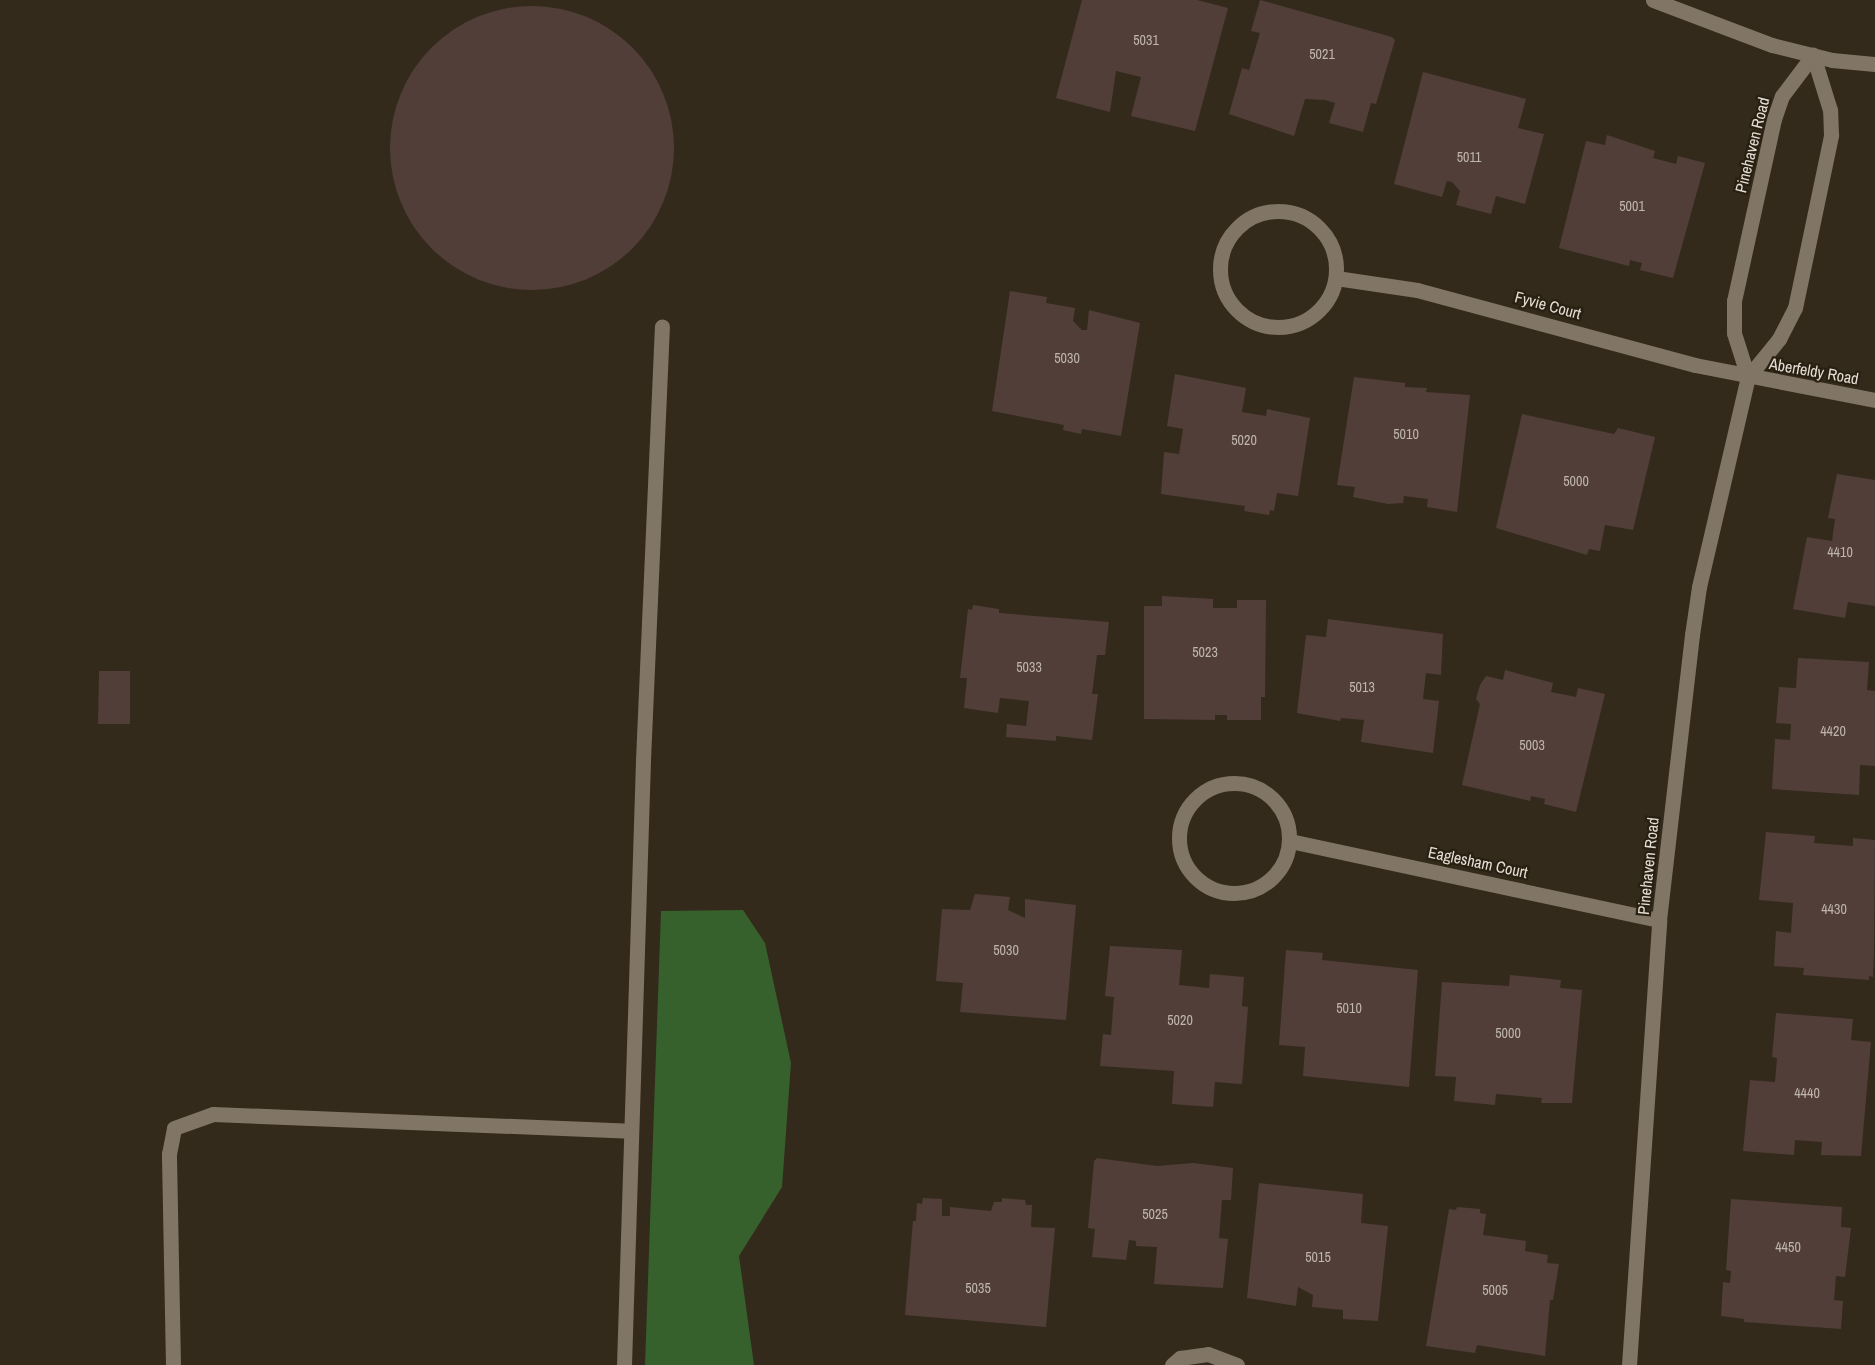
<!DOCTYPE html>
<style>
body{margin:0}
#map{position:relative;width:1875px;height:1365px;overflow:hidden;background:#332a1c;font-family:"Archivo Narrow",sans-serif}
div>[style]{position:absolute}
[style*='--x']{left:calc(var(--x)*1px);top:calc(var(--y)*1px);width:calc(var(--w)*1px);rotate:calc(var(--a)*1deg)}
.green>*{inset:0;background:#36612c}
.building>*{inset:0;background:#513e38}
.round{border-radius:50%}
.minor>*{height:15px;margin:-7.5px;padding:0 7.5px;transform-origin:7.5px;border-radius:7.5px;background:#817665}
.minor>.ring{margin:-7.5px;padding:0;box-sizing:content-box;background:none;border:15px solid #817665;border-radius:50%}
span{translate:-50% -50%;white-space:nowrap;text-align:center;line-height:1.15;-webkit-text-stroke:4.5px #292012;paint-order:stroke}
.number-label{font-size:14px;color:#bfb6ae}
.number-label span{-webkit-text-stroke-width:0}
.street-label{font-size:16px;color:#e4ded5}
</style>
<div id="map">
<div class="green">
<i style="clip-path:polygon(743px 910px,765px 943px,791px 1063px,782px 1187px,739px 1256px,754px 1365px,645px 1365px,661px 911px)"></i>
</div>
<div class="building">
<i style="clip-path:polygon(1082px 0,1197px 0,1228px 8px,1195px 131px,1131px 116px,1141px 77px,1116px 71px,1110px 112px,1056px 98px)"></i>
<i style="clip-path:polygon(1260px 0,1392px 37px,1395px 40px,1376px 104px,1371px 103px,1363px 132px,1329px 123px,1335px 103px,1325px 100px,1305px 99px,1294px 136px,1229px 114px,1242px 68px,1249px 70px,1260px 33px,1251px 31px)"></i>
<i class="round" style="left:390px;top:6px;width:284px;height:284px"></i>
<i style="clip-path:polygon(1423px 72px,1526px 99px,1518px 128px,1544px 134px,1525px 204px,1496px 196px,1491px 214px,1456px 205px,1460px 191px,1452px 182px,1447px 181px,1442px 197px,1394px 184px)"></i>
<i style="clip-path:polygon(1607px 135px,1655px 151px,1653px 158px,1676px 164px,1678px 156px,1705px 163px,1673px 278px,1640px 270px,1642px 263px,1630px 260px,1629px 266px,1559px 248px,1586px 141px,1605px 145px)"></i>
<i style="clip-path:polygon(1010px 291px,1047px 297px,1046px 303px,1075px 308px,1073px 321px,1082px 330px,1087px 330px,1089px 310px,1140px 323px,1121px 436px,1082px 429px,1081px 434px,1063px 430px,1064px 425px,992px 411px)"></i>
<i style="clip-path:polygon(1175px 374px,1246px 388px,1242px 412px,1266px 416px,1267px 409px,1310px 418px,1298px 496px,1277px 493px,1274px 511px,1270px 510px,1269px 515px,1244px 511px,1245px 506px,1161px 494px,1164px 452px,1179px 454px,1183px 429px,1167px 426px)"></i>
<i style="clip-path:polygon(1354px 377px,1405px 383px,1405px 387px,1427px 388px,1426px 392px,1470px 395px,1457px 512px,1427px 507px,1428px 499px,1404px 496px,1403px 503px,1388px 504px,1353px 497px,1355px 487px,1337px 485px)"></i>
<i style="clip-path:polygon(1522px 414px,1614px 434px,1618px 428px,1655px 437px,1633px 530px,1605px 525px,1600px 551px,1589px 549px,1587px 555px,1496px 528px)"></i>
<i style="clip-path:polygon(1837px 474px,1875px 480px,1875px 606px,1848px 602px,1845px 618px,1793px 609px,1807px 537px,1832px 541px,1835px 519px,1828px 518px)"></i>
<i style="clip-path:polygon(1162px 596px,1213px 599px,1213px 608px,1237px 608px,1237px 600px,1266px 600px,1265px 697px,1261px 697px,1261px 720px,1227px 720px,1227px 715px,1215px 715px,1215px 720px,1144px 719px,1144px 606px,1162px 606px)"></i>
<i style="clip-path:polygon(973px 605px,999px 609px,999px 613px,1109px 622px,1105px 655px,1097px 655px,1092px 694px,1098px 694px,1092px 740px,1056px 736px,1056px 741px,1006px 737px,1007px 724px,1026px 726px,1029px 701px,1000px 698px,998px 713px,964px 708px,967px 678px,960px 678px,968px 609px,972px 610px)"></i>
<i style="clip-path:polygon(1328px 619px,1443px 634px,1441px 675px,1426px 673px,1423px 699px,1439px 701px,1433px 753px,1361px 742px,1364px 720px,1341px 718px,1340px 721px,1297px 713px,1306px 635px,1326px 637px)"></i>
<i style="clip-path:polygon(1798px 658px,1869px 662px,1867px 690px,1875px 691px,1875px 766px,1860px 765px,1859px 795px,1772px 789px,1775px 739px,1790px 740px,1791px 724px,1776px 723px,1779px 687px,1796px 688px)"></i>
<i style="clip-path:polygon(1505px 670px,1553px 683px,1551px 692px,1576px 697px,1578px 688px,1605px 694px,1576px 812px,1544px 804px,1545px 799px,1531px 796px,1530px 801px,1462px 785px,1480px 704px,1476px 699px,1480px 685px,1486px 676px,1503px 680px)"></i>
<i style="clip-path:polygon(99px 671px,130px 671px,130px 724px,98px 724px)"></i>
<i style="clip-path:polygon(1766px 832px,1815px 836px,1814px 843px,1853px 846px,1853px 838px,1875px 840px,1874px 951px,1873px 977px,1869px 976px,1869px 980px,1803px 975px,1804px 968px,1774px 966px,1776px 931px,1791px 933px,1793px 903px,1759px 900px)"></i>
<i style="clip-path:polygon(975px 894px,1010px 897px,1008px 910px,1025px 918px,1025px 899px,1076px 905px,1066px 1020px,960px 1012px,963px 983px,936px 981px,942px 909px,970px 910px)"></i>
<i style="clip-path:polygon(1110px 946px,1182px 950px,1179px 985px,1209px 988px,1210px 974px,1244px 977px,1242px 1006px,1248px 1007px,1242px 1084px,1215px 1082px,1213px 1107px,1172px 1104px,1174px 1071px,1100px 1066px,1103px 1034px,1111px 1035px,1114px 997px,1105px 996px)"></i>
<i style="clip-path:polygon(1286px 950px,1323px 953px,1322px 960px,1418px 970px,1409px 1087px,1303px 1076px,1305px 1047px,1279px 1045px)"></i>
<i style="clip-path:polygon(1510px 975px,1561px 980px,1560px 988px,1582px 990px,1572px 1103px,1541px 1103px,1542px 1098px,1496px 1094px,1495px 1105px,1454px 1101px,1456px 1077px,1435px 1076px,1442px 982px,1509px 986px)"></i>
<i style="clip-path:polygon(1776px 1013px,1853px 1019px,1851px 1040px,1871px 1042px,1861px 1156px,1821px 1155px,1822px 1142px,1795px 1140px,1794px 1155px,1743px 1151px,1750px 1080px,1775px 1082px,1777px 1058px,1772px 1057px)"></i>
<i style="clip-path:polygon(1097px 1158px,1157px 1166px,1193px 1163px,1233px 1168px,1231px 1200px,1222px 1200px,1219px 1238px,1228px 1239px,1223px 1288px,1154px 1284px,1157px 1247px,1136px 1246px,1136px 1241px,1129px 1240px,1126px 1260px,1092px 1257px,1095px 1229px,1088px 1228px,1094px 1161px)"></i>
<i style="clip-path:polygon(1259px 1183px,1363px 1194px,1361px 1223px,1388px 1226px,1378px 1321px,1343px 1319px,1343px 1310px,1312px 1307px,1313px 1295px,1298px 1287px,1296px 1306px,1247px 1298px)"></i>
<i style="clip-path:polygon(923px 1198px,942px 1199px,942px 1216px,950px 1216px,950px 1207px,991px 1211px,994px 1202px,1002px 1202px,1002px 1198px,1025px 1200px,1026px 1205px,1032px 1205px,1031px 1227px,1055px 1228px,1046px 1327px,905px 1315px,913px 1221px,916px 1221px,917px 1203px,922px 1204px)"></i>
<i style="clip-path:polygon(1731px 1199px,1842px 1207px,1841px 1227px,1851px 1228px,1845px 1277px,1836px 1276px,1834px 1300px,1843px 1301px,1841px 1329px,1744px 1322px,1744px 1319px,1721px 1316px,1723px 1282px,1730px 1283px,1731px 1271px,1726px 1270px)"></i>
<i style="clip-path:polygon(1457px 1207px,1480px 1209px,1480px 1213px,1486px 1214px,1483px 1235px,1526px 1241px,1525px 1251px,1548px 1255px,1547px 1263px,1559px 1264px,1553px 1300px,1550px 1300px,1545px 1356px,1477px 1345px,1475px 1353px,1426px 1346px,1449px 1209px,1456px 1210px)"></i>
</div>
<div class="minor">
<i style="--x:1653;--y:0;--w:127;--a:20.7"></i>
<i style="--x:1772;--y:45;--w:62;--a:14"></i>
<i style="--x:1832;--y:60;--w:43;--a:5.3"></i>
<i class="ring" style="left:1220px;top:211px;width:101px;height:101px"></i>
<i style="--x:1336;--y:278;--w:82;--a:8.4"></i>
<i style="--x:1417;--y:290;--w:288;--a:15.1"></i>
<i style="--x:1695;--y:365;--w:183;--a:11"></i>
<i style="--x:1748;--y:377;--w:46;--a:-107.7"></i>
<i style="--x:1734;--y:333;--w:32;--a:-90"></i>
<i style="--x:1734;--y:301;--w:186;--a:-77.6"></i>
<i style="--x:1774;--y:119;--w:24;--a:-71"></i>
<i style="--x:1782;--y:96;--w:51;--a:-52.9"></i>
<i class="ring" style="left:1179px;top:783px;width:95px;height:95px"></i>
<i style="--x:1290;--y:841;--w:377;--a:12.1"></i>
<i style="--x:173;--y:1365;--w:211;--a:-91.1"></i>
<i style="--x:169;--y:1154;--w:26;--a:-79"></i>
<i style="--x:174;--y:1128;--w:41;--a:-19.7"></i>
<i style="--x:213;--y:1114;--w:417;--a:2.3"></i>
<i style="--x:624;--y:1365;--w:605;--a:-88.2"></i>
<i style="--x:643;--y:760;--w:434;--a:-87.5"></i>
<i style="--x:1172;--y:1365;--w:11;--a:-41"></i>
<i style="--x:1180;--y:1358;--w:28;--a:-8"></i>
<i style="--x:1208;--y:1354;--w:31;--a:21"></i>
<i style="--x:1629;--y:1365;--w:446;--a:-86.1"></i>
<i style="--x:1659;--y:920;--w:287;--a:-83.4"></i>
<i style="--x:1692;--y:635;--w:49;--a:-81.7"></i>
<i style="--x:1699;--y:587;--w:216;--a:-76.9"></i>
<i style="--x:1748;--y:377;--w:49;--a:-50.8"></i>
<i style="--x:1779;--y:339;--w:35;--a:-63"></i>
<i style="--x:1795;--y:308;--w:177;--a:-78.2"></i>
<i style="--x:1831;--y:135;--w:25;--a:-92"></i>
<i style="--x:1830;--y:110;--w:58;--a:-107.2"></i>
</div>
<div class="number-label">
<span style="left:1146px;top:40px">5031</span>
<span style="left:1322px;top:54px">5021</span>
<span style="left:1469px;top:157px">5011</span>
<span style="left:1632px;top:206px">5001</span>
<span style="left:1067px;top:358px">5030</span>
<span style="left:1406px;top:434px">5010</span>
<span style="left:1244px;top:440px">5020</span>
<span style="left:1576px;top:481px">5000</span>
<span style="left:1840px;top:552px">4410</span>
<span style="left:1205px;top:652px">5023</span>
<span style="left:1029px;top:667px">5033</span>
<span style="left:1362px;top:687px">5013</span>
<span style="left:1833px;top:731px">4420</span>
<span style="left:1532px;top:745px">5003</span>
<span style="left:1834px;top:909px">4430</span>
<span style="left:1006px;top:950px">5030</span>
<span style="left:1349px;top:1008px">5010</span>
<span style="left:1180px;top:1020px">5020</span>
<span style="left:1508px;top:1033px">5000</span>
<span style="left:1807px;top:1093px">4440</span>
<span style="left:1155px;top:1214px">5025</span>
<span style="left:1788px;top:1247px">4450</span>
<span style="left:1318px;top:1257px">5015</span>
<span style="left:978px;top:1288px">5035</span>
<span style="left:1495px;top:1290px">5005</span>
</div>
<div class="street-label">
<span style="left:1752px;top:145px;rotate:-76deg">Pinehaven Road</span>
<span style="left:1548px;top:305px;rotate:15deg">Fyvie Court</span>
<span style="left:1814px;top:371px;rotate:10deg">Aberfeldy Road</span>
<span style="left:1478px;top:862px;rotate:12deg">Eaglesham Court</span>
<span style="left:1648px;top:866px;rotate:-84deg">Pinehaven Road</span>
</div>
</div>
